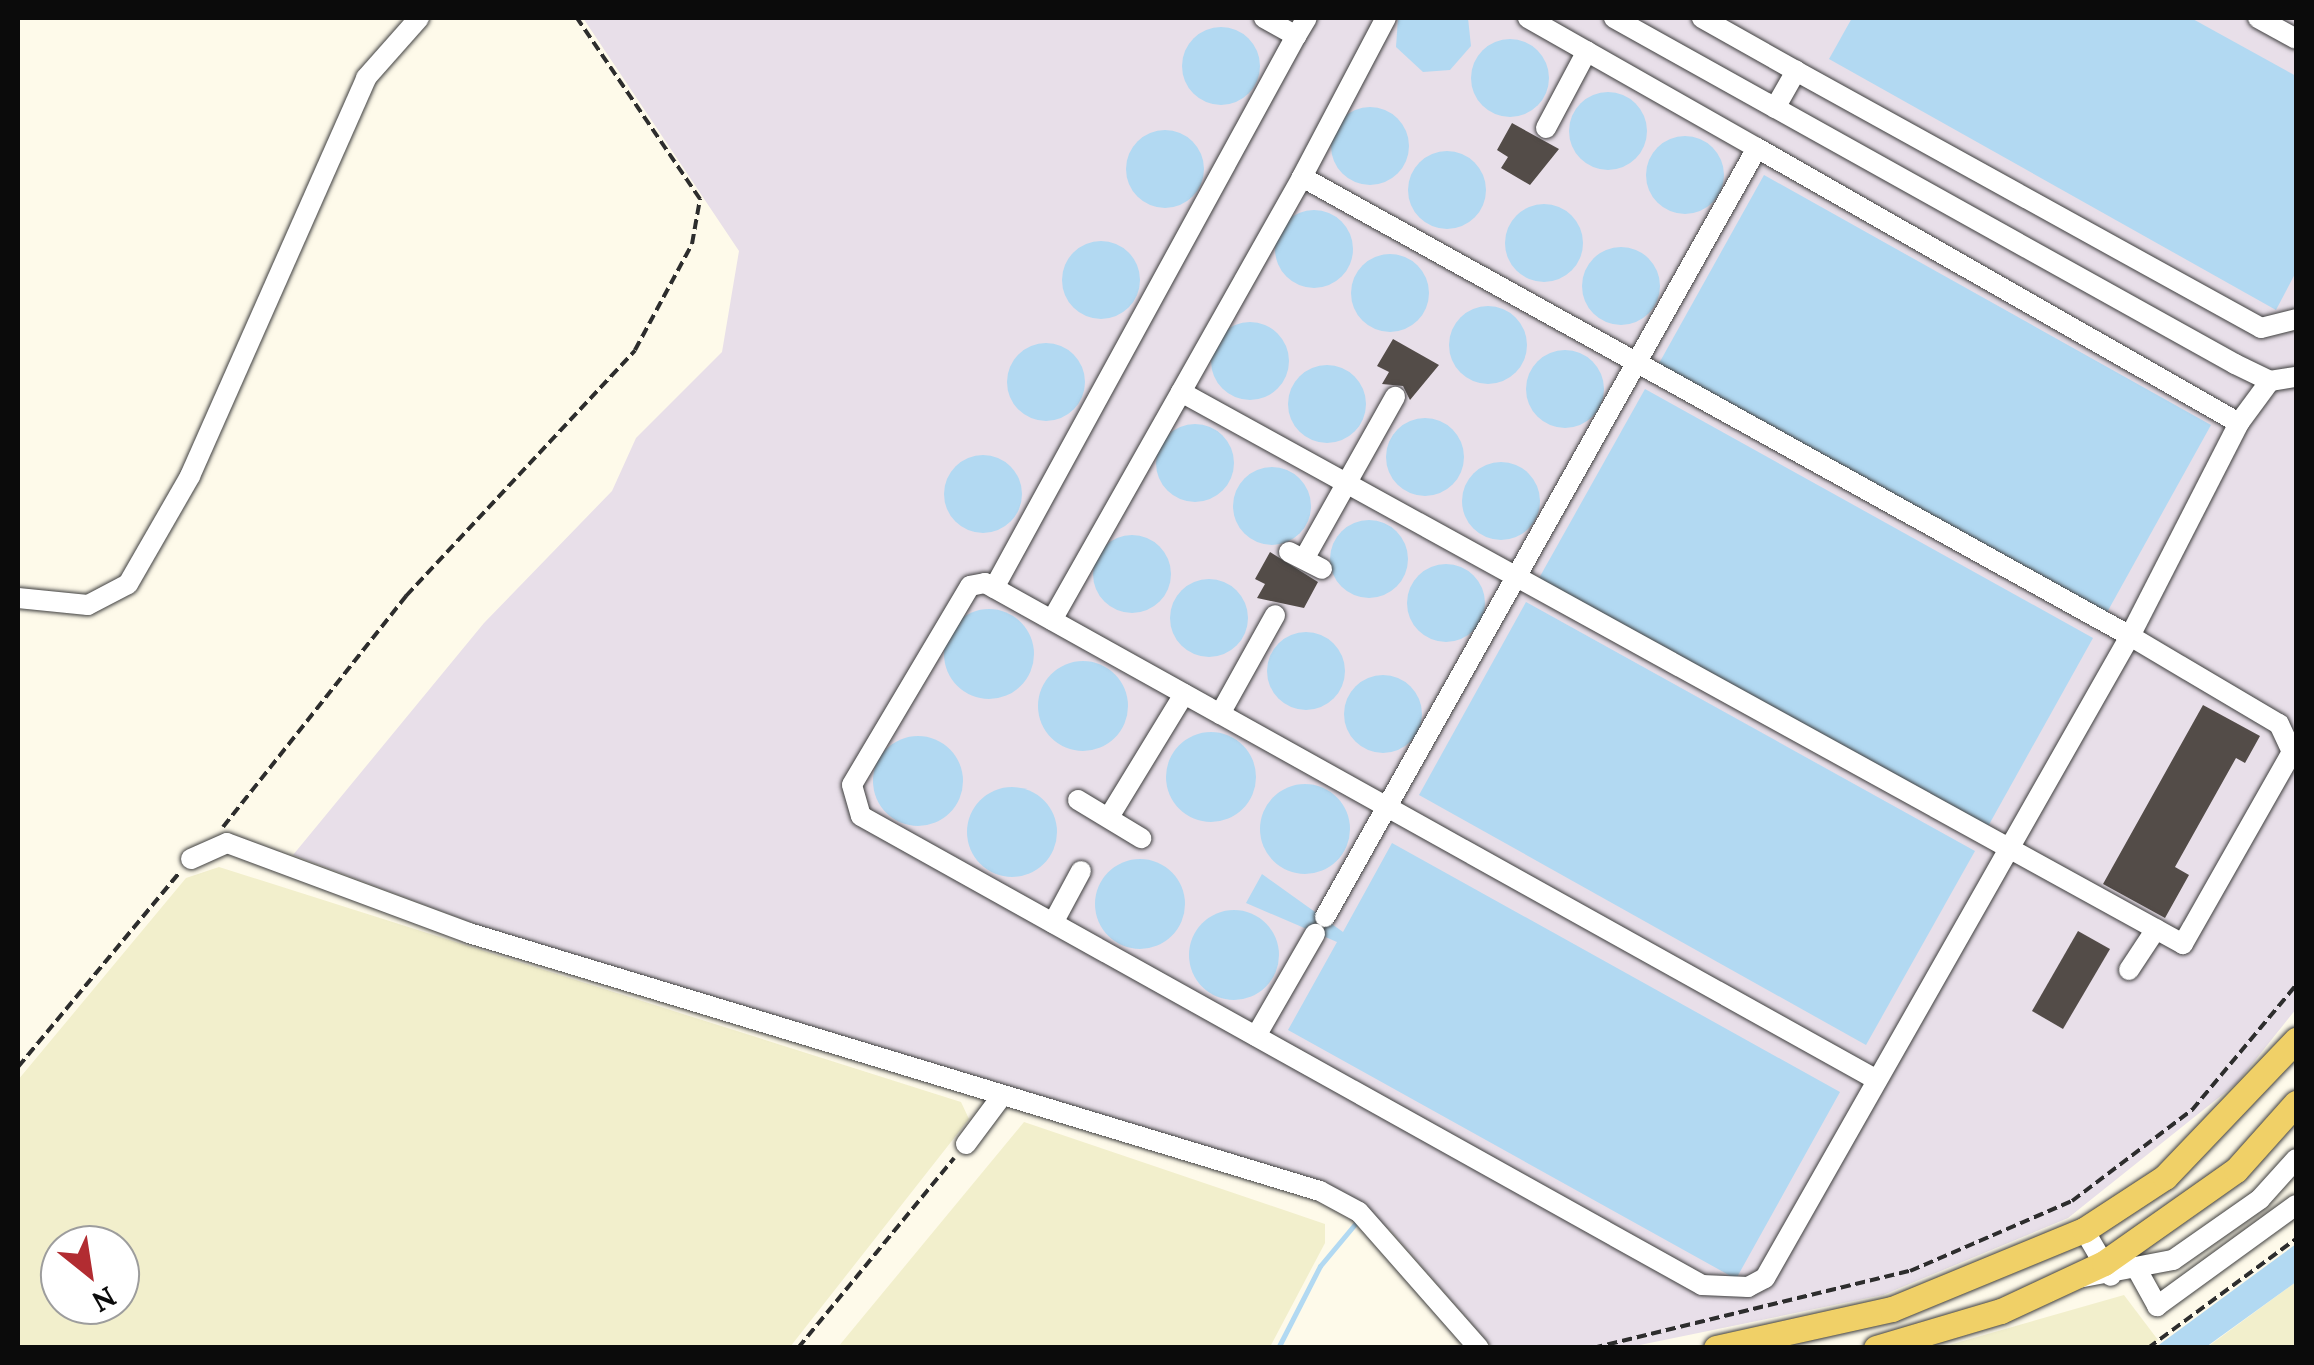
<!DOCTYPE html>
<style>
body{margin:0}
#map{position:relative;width:2314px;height:1365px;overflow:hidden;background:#fefaea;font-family:Lora,serif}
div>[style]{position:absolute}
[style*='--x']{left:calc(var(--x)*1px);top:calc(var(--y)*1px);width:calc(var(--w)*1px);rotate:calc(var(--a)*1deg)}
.industrial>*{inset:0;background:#e8dfe9}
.farmland>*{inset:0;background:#f2efcc}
.water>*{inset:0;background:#b2d9f2}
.round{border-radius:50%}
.stream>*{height:5px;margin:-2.5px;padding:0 2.5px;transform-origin:2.5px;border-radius:2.5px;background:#b2d9f2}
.building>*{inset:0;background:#534c48}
.path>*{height:4px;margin-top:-2px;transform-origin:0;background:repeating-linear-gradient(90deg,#2d2d2d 0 10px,transparent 0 15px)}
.roads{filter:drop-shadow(0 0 2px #3e3e3e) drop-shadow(0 0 2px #3e3e3e)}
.minor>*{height:20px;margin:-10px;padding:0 10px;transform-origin:10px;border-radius:10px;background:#fff}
.major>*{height:25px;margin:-12.5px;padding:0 12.5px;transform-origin:12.5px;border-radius:12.5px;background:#f0d067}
span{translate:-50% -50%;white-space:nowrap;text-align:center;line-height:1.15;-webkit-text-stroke:10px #fff;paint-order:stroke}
.frame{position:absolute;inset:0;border:20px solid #0b0b0b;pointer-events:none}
.north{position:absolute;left:40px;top:1225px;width:100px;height:100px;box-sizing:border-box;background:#fff;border:2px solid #9d9d9d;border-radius:50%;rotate:150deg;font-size:28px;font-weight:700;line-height:40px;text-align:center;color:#0b0b0b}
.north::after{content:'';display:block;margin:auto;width:35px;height:45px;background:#b22c31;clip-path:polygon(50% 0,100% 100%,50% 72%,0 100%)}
</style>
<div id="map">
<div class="industrial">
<i style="clip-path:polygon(583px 18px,2296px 18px,2296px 1009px,2237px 1083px,2068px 1218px,1883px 1295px,1630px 1347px,1492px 1347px,1390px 1230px,1321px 1181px,520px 941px,293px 855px,484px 623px,612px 491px,636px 438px,722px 352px,739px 251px)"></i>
</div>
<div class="farmland">
<i style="clip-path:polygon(evenodd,219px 867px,961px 1102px,969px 1119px,790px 1347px,18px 1347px,18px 1080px,186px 878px,219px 867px,60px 1245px,120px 1245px,120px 1305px,60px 1305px,60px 1245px)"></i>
<i style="clip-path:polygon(1024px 1122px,1325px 1224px,1325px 1243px,1270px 1347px,838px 1347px)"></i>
<i style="clip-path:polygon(2296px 1282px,2296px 1347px,2206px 1348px,2259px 1309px)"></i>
<i style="clip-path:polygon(2124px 1295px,2158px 1340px,2148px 1347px,1942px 1347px)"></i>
</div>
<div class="water">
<i style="clip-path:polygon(1398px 18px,1468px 18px,1471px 46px,1450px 70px,1423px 72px,1396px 47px)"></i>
<i style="clip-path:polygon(1852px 18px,2191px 18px,2296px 76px,2296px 272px,2276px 310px,1829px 59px)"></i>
<i class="round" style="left:1182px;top:27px;width:78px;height:78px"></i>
<i class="round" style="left:1471px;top:39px;width:78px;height:78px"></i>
<i class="round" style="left:1569px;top:92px;width:78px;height:78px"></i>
<i class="round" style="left:1331px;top:107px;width:78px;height:78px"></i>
<i class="round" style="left:1126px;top:130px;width:78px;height:78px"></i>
<i class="round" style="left:1646px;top:136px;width:78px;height:78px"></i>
<i class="round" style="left:1408px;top:151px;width:78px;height:78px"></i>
<i style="clip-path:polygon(1764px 175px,2211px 425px,2105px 616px,1657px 367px)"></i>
<i class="round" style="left:1505px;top:204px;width:78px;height:78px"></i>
<i class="round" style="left:1275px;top:210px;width:78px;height:78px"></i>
<i class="round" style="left:1062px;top:241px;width:78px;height:78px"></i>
<i class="round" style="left:1582px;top:247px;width:78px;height:78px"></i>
<i class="round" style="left:1351px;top:254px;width:78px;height:78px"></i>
<i class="round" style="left:1449px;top:306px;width:78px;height:78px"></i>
<i class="round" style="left:1211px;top:322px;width:78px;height:78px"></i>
<i class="round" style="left:1007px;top:343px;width:78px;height:78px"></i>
<i class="round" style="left:1526px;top:350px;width:78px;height:78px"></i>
<i class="round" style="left:1288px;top:365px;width:78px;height:78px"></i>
<i style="clip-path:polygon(1645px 389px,2093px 638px,1986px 830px,1538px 580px)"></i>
<i class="round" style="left:1386px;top:418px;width:78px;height:78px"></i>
<i class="round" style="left:1156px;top:424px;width:78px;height:78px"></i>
<i class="round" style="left:944px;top:455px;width:78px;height:78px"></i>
<i class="round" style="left:1462px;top:462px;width:78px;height:78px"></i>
<i class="round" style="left:1233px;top:467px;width:78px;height:78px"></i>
<i class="round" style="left:1330px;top:520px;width:78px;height:78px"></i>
<i class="round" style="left:1093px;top:535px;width:78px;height:78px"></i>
<i class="round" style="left:1407px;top:564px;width:78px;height:78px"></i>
<i class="round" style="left:1170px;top:579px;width:78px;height:78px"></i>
<i style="clip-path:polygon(1526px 602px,1975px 851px,1866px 1045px,1419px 795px)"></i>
<i class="round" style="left:944px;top:609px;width:90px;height:90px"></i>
<i class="round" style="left:1267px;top:632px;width:78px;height:78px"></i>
<i class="round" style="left:1038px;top:661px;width:90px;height:90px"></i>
<i class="round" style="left:1344px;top:675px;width:78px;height:78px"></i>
<i class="round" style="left:1166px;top:732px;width:90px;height:90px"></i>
<i class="round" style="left:873px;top:736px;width:90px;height:90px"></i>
<i class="round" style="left:1260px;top:784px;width:90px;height:90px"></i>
<i class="round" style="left:967px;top:787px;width:90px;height:90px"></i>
<i style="clip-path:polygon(1392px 843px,1840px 1092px,1736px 1279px,1288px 1030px,1337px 942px,1246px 903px,1262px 874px,1343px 932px)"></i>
<i class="round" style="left:1095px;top:859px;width:90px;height:90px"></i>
<i class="round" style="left:1189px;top:910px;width:90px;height:90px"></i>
<i style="clip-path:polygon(2296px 1244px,2296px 1282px,2206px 1347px,2156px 1347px)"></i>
</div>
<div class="stream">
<i style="--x:1278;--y:1348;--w:92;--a:-62.9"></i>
<i style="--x:1320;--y:1266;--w:55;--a:-50.2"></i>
</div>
<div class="building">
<i style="clip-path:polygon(1512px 123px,1559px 149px,1530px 185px,1501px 168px,1508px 157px,1497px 150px)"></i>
<i style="clip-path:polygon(1393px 339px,1439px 365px,1410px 400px,1403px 386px,1382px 384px,1389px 372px,1377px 366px)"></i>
<i style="clip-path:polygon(1270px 552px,1318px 582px,1304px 608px,1257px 598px,1265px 584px,1255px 579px)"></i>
<i style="clip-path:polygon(2203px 705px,2260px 736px,2245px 763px,2236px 758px,2175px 867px,2189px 875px,2165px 918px,2103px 884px)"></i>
<i style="clip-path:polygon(2078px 931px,2110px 949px,2063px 1029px,2032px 1011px)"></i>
</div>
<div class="path">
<i style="--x:223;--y:827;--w:295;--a:-51.6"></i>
<i style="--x:406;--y:596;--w:336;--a:-47"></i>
<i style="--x:635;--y:350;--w:120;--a:-61.7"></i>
<i style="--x:692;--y:244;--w:46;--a:-79.9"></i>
<i style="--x:700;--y:199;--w:219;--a:-124.2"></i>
<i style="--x:18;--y:1067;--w:251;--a:-50.3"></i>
<i style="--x:798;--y:1348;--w:246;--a:-50.6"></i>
<i style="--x:1593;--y:1348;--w:326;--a:-13.7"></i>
<i style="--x:1910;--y:1271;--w:176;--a:-23.4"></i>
<i style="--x:2072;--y:1201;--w:151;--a:-37.2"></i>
<i style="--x:2192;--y:1110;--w:163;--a:-50.2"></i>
<i style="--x:2148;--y:1348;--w:184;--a:-36.4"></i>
</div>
<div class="roads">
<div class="minor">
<i style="--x:1264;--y:18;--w:37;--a:29"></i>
<i style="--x:1296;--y:36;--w:21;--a:-59"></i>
<i style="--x:1528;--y:18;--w:263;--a:29.6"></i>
<i style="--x:1614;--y:18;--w:711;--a:29.13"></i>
<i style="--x:2235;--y:364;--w:39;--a:26"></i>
<i style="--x:2270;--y:381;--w:26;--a:-9"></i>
<i style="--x:1702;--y:18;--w:108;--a:29.4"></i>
<i style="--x:2258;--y:18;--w:43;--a:28.9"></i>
<i style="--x:1775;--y:108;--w:43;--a:-60.4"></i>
<i style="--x:1796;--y:71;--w:531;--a:28.93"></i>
<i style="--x:2261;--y:328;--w:36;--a:-14"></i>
<i style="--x:1546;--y:128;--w:87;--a:-62"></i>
<i style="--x:1302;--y:177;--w:180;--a:-62.2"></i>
<i style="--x:1289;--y:552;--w:37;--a:27"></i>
<i style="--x:1304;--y:559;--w:186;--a:-60.7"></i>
<i style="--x:994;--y:588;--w:629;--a:-61.32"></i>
<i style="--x:18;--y:598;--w:70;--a:5.7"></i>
<i style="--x:88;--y:605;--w:45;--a:-27.7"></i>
<i style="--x:128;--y:584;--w:125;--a:-60.1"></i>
<i style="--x:190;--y:476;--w:435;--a:-66.1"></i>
<i style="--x:366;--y:78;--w:80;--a:-48.5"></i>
<i style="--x:1052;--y:620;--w:262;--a:-60.5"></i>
<i style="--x:1181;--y:392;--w:247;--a:-60.6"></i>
<i style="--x:1302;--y:177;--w:947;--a:29"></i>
<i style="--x:2130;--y:636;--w:173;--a:30.6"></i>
<i style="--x:2279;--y:724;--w:31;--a:65"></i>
<i style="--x:2292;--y:752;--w:221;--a:119.6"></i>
<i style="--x:2183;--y:944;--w:1144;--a:-151.15"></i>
<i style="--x:1220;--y:714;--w:113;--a:-60.9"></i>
<i style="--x:1078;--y:800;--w:74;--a:31.1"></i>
<i style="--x:1109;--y:817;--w:144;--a:-58.6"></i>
<i style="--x:191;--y:859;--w:39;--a:-24"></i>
<i style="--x:227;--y:843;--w:258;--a:20.4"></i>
<i style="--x:469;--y:933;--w:889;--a:16.87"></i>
<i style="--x:1320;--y:1191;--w:44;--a:28.3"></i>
<i style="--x:1359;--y:1212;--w:181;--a:48.6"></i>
<i style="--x:1325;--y:917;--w:882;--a:-60.67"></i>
<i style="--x:1757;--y:148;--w:555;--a:29.71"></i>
<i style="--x:1053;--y:923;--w:59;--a:-61.7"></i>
<i style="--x:2129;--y:970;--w:49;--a:-56.6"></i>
<i style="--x:1256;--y:1036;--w:118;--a:-60"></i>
<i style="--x:1877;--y:1080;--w:1021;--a:-150.87"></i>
<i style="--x:985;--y:583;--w:15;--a:169"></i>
<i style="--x:970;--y:586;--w:231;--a:120.7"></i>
<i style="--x:852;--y:785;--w:32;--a:74"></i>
<i style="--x:861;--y:816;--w:963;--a:29.15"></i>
<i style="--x:1702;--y:1285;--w:46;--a:2.5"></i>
<i style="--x:1748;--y:1287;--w:19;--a:-28"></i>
<i style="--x:1765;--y:1278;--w:739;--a:-60.38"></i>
<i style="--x:2130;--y:636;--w:239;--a:-62.9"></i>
<i style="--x:2239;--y:423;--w:52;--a:-53.6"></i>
<i style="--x:966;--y:1144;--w:59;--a:-53.3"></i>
<i style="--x:2084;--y:1230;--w:53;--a:59.6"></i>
<i style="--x:2139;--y:1273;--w:38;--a:61"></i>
<i style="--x:2157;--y:1306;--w:172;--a:-36"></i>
<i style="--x:2073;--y:1279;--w:102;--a:-10.8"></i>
<i style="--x:2173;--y:1260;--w:106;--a:-35"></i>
<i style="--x:2260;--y:1199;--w:54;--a:-48"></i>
</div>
<div class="major">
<i style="--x:1716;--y:1348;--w:180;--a:-12.5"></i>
<i style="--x:1892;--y:1309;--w:208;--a:-22.4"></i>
<i style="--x:2084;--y:1230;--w:97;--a:-33.2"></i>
<i style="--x:2165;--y:1177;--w:190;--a:-46.3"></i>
<i style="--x:1876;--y:1348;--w:130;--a:-16.5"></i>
<i style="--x:2001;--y:1311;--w:114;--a:-25"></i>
<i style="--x:2104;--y:1263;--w:161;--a:-35.2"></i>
<i style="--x:2236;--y:1170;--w:90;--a:-48.2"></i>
</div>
</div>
<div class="frame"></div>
<div class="north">N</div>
</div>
